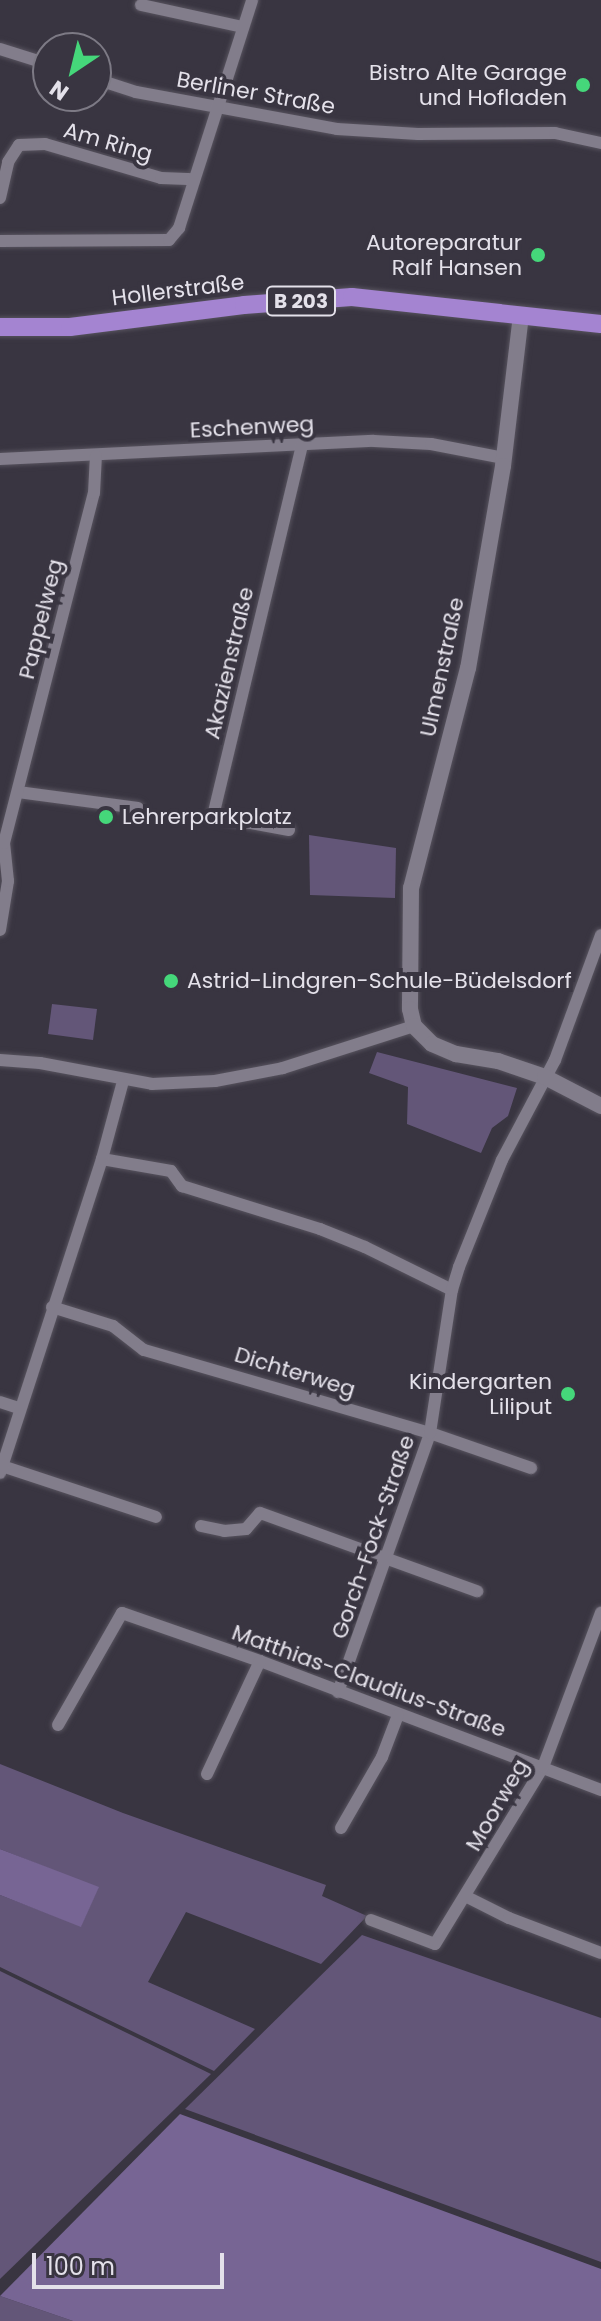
<!DOCTYPE html>
<meta charset="utf-8">
<style>
body{margin:0}
#map{position:relative;width:601px;height:2321px;overflow:hidden;background:#393541;font-family:Poppins,sans-serif}
div>[style]{position:absolute}
[style*='--x']{left:calc(var(--x)*1px);top:calc(var(--y)*1px);width:calc(var(--w)*1px);rotate:calc(var(--a)*1deg)}
.green>*{inset:0;background:#635678}
.forest>*{inset:0;background:#776594}
.roads{filter:drop-shadow(0 0 2px #57535e) drop-shadow(0 0 2px #57535e)}
.street>*{height:12px;margin:-6px;padding:0 6px;transform-origin:6px;border-radius:6px;background:#827d8b}
.secondary>*{height:16px;margin:-8px;padding:0 8px;transform-origin:8px;border-radius:8px;background:#827d8b}
.primary>*{height:18px;margin:-9px;padding:0 9px;transform-origin:9px;border-radius:9px;background:#a484d1}
.dots>*{width:22px;height:22px;translate:-50% -50%;box-sizing:border-box;border:4px solid #393541;border-radius:50%}
span{translate:-50% -50%;white-space:nowrap;text-align:center;line-height:1.15;-webkit-text-stroke:8px #393541;paint-order:stroke}
.shield-label span{padding:2px 6px;background:#393541;border:2px solid;border-radius:6px;-webkit-text-stroke-width:0}
.shield-label{font-size:20px;color:#e4e1ea;font-weight:700}
.poi-label{font-size:22px;color:#e4e1ea}
.right{translate:-100% -50%;text-align:right}
.left{translate:0 -50%;text-align:left}
.street-label{font-size:22px;color:#e4e1ea}
.north{position:absolute;left:32px;top:32px;width:80px;height:80px;box-sizing:border-box;background:#393541;border:2px solid #7d7a85;border-radius:50%;rotate:215deg;font-size:22px;font-weight:700;line-height:32px;text-align:center;color:#e4e1ea}
.north::after{content:'';display:block;margin:auto;width:28px;height:36px;background:#45d77a;clip-path:polygon(50% 0,100% 100%,50% 72%,0 100%)}
.scale{position:absolute;left:32px;top:2253px;width:192px;height:36px;box-sizing:border-box;border:4px solid #e4e1ea;border-top:0;padding-left:10px;font-size:24px;line-height:28px;white-space:nowrap;color:#e4e1ea;-webkit-text-stroke:6px #393541;paint-order:stroke}
</style>
<div id="map">
<div class="green">
<i style="clip-path:polygon(309px 835px,396px 848px,395px 898px,310px 895px)"></i>
<i style="clip-path:polygon(52px 1004px,97px 1009px,93px 1040px,48px 1034px)"></i>
<i style="clip-path:polygon(377px 1052px,517px 1088px,508px 1116px,492px 1128px,481px 1153px,407px 1124px,408px 1087px,369px 1073px)"></i>
<i style="clip-path:polygon(0 1764px,123px 1813px,326px 1885px,322px 1896px,367px 1916px,321px 1964px,186px 1912px,148px 1982px,255px 2029px,214px 2071px,0 1967px,0 1895px,81px 1926px,98px 1888px,0 1849px)"></i>
<i style="clip-path:polygon(362px 1935px,601px 2018px,601px 2262px,185px 2109px)"></i>
<i style="clip-path:polygon(0 1971px,211px 2074px,0 2279px)"></i>
<i style="clip-path:polygon(0 2296px,73px 2321px,0 2321px)"></i>
</div>
<div class="forest">
<i style="clip-path:polygon(0 1849px,99px 1887px,81px 1927px,0 1895px)"></i>
<i style="clip-path:polygon(180px 2114px,601px 2269px,601px 2321px,73px 2321px,0 2296px)"></i>
</div>
<div class="roads">
<div class="street">
<i style="--x:141;--y:5;--w:104;--a:12.2"></i>
<i style="--x:0;--y:49;--w:50;--a:17.4"></i>
<i style="--x:96;--y:79;--w:42;--a:18"></i>
<i style="--x:136;--y:92;--w:204;--a:10.4"></i>
<i style="--x:337;--y:129;--w:81;--a:3.5"></i>
<i style="--x:418;--y:134;--w:137;--a:-0.4"></i>
<i style="--x:555;--y:133;--w:47;--a:12.3"></i>
<i style="--x:0;--y:198;--w:37;--a:-77"></i>
<i style="--x:8;--y:162;--w:20;--a:-57"></i>
<i style="--x:19;--y:145;--w:26;--a:-2"></i>
<i style="--x:45;--y:144;--w:121;--a:16.3"></i>
<i style="--x:161;--y:178;--w:33;--a:2"></i>
<i style="--x:0;--y:241;--w:169;--a:-0.3"></i>
<i style="--x:169;--y:240;--w:16;--a:-50"></i>
<i style="--x:179;--y:228;--w:239;--a:-72.2"></i>
<i style="--x:0;--y:459;--w:374;--a:-2.8"></i>
<i style="--x:374;--y:441;--w:57;--a:3"></i>
<i style="--x:431;--y:444;--w:74;--a:10.9"></i>
<i style="--x:18;--y:792;--w:121;--a:7.6"></i>
<i style="--x:289;--y:830;--w:77;--a:-169.6"></i>
<i style="--x:213;--y:816;--w:382;--a:-76.5"></i>
<i style="--x:0;--y:930;--w:50;--a:-80.7"></i>
<i style="--x:8;--y:881;--w:38;--a:-96"></i>
<i style="--x:4;--y:843;--w:361;--a:-75.6"></i>
<i style="--x:94;--y:493;--w:37;--a:-87"></i>
<i style="--x:0;--y:1060;--w:40;--a:4.3"></i>
<i style="--x:40;--y:1063;--w:114;--a:10.6"></i>
<i style="--x:152;--y:1084;--w:63;--a:-2.7"></i>
<i style="--x:215;--y:1081;--w:69;--a:-10.8"></i>
<i style="--x:283;--y:1068;--w:138;--a:-17.8"></i>
<i style="--x:102;--y:1159;--w:70;--a:9.9"></i>
<i style="--x:171;--y:1171;--w:19;--a:54"></i>
<i style="--x:182;--y:1186;--w:145;--a:17.3"></i>
<i style="--x:320;--y:1229;--w:48;--a:21.8"></i>
<i style="--x:365;--y:1247;--w:97;--a:26.3"></i>
<i style="--x:52;--y:1307;--w:64;--a:17.3"></i>
<i style="--x:113;--y:1326;--w:39;--a:38"></i>
<i style="--x:144;--y:1350;--w:298;--a:16.2"></i>
<i style="--x:430;--y:1433;--w:107;--a:19.1"></i>
<i style="--x:0;--y:1402;--w:20;--a:18"></i>
<i style="--x:2;--y:1466;--w:162;--a:18.3"></i>
<i style="--x:0;--y:1473;--w:330;--a:-72"></i>
<i style="--x:102;--y:1159;--w:81;--a:-74.9"></i>
<i style="--x:201;--y:1526;--w:24;--a:12"></i>
<i style="--x:224;--y:1531;--w:22;--a:-5"></i>
<i style="--x:246;--y:1529;--w:21;--a:-49"></i>
<i style="--x:260;--y:1513;--w:231;--a:19.8"></i>
<i style="--x:338;--y:1692;--w:275;--a:-70.4"></i>
<i style="--x:430;--y:1433;--w:145;--a:-81.3"></i>
<i style="--x:452;--y:1290;--w:24;--a:-73"></i>
<i style="--x:459;--y:1267;--w:115;--a:-68.1"></i>
<i style="--x:502;--y:1160;--w:113;--a:-62.1"></i>
<i style="--x:555;--y:1060;--w:133;--a:-69.8"></i>
<i style="--x:58;--y:1725;--w:129;--a:-60.3"></i>
<i style="--x:122;--y:1613;--w:146;--a:19.2"></i>
<i style="--x:260;--y:1661;--w:365;--a:20.7"></i>
<i style="--x:207;--y:1774;--w:125;--a:-64.9"></i>
<i style="--x:341;--y:1828;--w:82;--a:-60"></i>
<i style="--x:382;--y:1757;--w:45;--a:-69.1"></i>
<i style="--x:467;--y:1897;--w:47;--a:26.6"></i>
<i style="--x:509;--y:1918;--w:98;--a:20.8"></i>
<i style="--x:371;--y:1920;--w:68;--a:20.6"></i>
<i style="--x:435;--y:1944;--w:207;--a:-58.6"></i>
<i style="--x:543;--y:1767;--w:165;--a:-69.4"></i>
</div>
<div class="secondary">
<i style="--x:521;--y:315;--w:152;--a:96.8"></i>
<i style="--x:503;--y:466;--w:205;--a:99.8"></i>
<i style="--x:468;--y:668;--w:227;--a:104.5"></i>
<i style="--x:411;--y:888;--w:121;--a:90.5"></i>
<i style="--x:410;--y:1009;--w:17;--a:77"></i>
<i style="--x:414;--y:1026;--w:25;--a:45"></i>
<i style="--x:432;--y:1044;--w:26;--a:23"></i>
<i style="--x:456;--y:1054;--w:43;--a:9.5"></i>
<i style="--x:498;--y:1061;--w:50;--a:18.8"></i>
<i style="--x:545;--y:1077;--w:63;--a:27.4"></i>
</div>
<div class="primary">
<i style="--x:0;--y:327;--w:70;--a:0"></i>
<i style="--x:70;--y:327;--w:175;--a:-7.2"></i>
<i style="--x:244;--y:305;--w:108;--a:-4.2"></i>
<i style="--x:352;--y:297;--w:250;--a:6.2"></i>
</div>
</div>
<div class="dots">
<i style="left:583px;top:85px;background:#45d77a"></i>
<i style="left:538px;top:255px;background:#45d77a"></i>
<i style="left:106px;top:817px;background:#45d77a"></i>
<i style="left:171px;top:981px;background:#45d77a"></i>
<i style="left:568px;top:1394px;background:#45d77a"></i>
</div>
<div class="shield-label">
<span style="left:301px;top:301px">B 203</span>
</div>
<div class="poi-label">
<span class="right" style="left:567px;top:85px">Bistro Alte Garage<br>und Hofladen</span>
<span class="right" style="left:522px;top:255px">Autoreparatur<br>Ralf Hansen</span>
<span class="left" style="left:122px;top:817px">Lehrerparkplatz</span>
<span class="left" style="left:187px;top:981px">Astrid-Lindgren-Schule-Büdelsdorf</span>
<span class="right" style="left:552px;top:1394px">Kindergarten<br>Liliput</span>
</div>
<div class="street-label">
<span style="left:256px;top:93px;rotate:10deg">Berliner Straße</span>
<span style="left:108px;top:142px;rotate:16deg">Am Ring</span>
<span style="left:178px;top:290px;rotate:-7deg">Hollerstraße</span>
<span style="left:252px;top:427px;rotate:-3deg">Eschenweg</span>
<span style="left:41px;top:619px;rotate:-76deg">Pappelweg</span>
<span style="left:229px;top:663px;rotate:-77deg">Akazienstraße</span>
<span style="left:442px;top:667px;rotate:-78deg">Ulmenstraße</span>
<span style="left:295px;top:1372px;rotate:17deg">Dichterweg</span>
<span style="left:373px;top:1537px;rotate:-71deg">Gorch-Fock-Straße</span>
<span style="left:369px;top:1681px;rotate:20deg">Matthias-Claudius-Straße</span>
<span style="left:497px;top:1805px;rotate:-60deg">Moorweg</span>
</div>
<div class="north">N</div>
<div class="scale">100 m</div>
</div>
